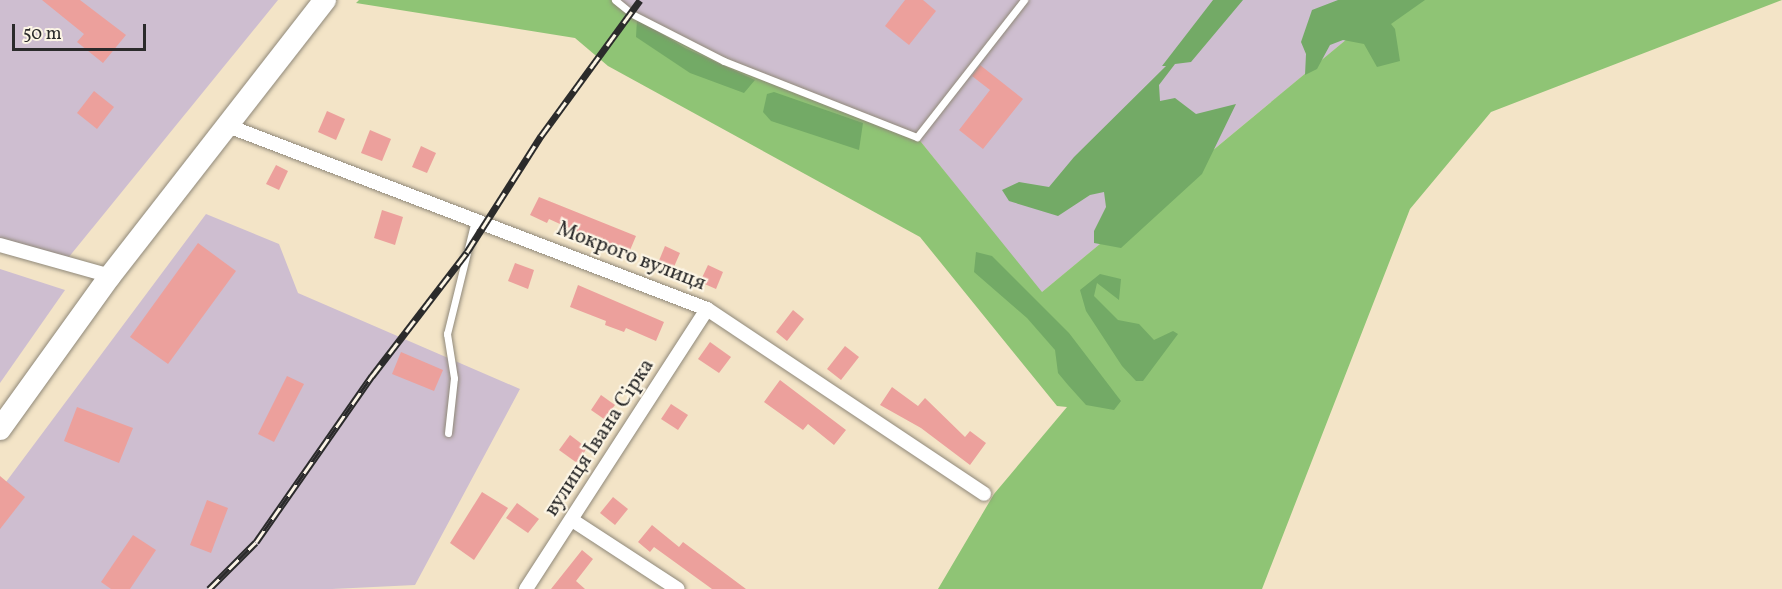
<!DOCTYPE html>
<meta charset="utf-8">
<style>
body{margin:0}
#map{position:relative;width:1782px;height:589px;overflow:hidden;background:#f3e4c7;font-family:Vollkorn,serif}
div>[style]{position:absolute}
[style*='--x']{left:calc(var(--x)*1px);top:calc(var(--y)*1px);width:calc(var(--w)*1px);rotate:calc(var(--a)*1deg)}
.industrial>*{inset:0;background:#cebed0}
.green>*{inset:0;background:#8fc475}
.forest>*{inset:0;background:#73aa66}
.building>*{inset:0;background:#eca09c}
.roads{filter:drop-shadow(0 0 2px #8f8879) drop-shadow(0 0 2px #8f8879)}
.service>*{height:7px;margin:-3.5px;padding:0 3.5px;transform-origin:3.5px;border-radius:3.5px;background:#fff}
.minor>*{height:14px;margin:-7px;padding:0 7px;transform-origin:7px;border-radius:7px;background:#fff}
.primary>*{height:22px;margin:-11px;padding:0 11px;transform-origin:11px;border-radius:11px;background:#fff}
.rail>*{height:7px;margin-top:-3.5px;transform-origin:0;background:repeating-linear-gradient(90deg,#fcf5e5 0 14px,#2b2b2b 0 28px);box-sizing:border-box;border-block:2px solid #2b2b2b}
span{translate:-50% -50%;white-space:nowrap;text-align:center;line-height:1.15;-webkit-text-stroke:4.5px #fcf5e5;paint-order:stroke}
.street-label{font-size:21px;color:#2b2b2b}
.scale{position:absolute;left:12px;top:24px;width:134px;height:27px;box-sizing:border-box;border:3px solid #2b2b2b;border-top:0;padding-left:8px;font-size:18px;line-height:21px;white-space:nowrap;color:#2b2b2b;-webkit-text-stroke:4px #fcf5e5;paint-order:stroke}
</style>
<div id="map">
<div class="industrial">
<i style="clip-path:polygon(0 0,278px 0,64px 263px,0 245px)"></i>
<i style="clip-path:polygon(615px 0,1394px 0,1041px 293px,917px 137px,724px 61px,632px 14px)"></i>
<i style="clip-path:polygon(206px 214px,279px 244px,298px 293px,520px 389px,415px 585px,332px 589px,0 589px,0 490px)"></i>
<i style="clip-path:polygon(0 269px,65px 290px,0 383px)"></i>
</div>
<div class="green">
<i style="clip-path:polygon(359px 0,615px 0,632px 14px,724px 61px,917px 137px,1042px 292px,1394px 0,1782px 0,1491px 112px,1410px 209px,1262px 589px,938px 589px,994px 494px,1067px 407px,1057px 406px,920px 237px,608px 66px,575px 38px,356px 3px)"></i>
</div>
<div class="forest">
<i style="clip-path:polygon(1213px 0,1243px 0,1191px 62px,1175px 64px,1159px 85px,1160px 101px,1175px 98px,1196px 114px,1236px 104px,1202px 174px,1121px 248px,1094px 243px,1094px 231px,1106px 207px,1104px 192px,1090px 195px,1058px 216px,1009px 201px,1002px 190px,1019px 182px,1049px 187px,1074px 157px,1166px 66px,1162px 66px)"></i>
<i style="clip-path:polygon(1338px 0,1425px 0,1391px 24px,1395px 29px,1400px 61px,1377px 67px,1364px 44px,1343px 40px,1330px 45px,1317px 69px,1305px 75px,1306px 54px,1301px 42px,1312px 10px)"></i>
<i style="clip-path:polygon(637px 19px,685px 48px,755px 80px,744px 93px,690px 73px,636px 37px)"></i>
<i style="clip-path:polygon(774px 92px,863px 123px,859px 150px,771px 121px,763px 112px,767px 94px)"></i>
<i style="clip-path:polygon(976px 252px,992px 256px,1069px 333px,1121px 401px,1114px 410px,1086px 405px,1068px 385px,1058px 373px,1055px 350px,1027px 318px,974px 272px)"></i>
<i style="clip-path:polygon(1100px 274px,1121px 279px,1119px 300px,1097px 283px,1094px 296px,1118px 320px,1139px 324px,1154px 340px,1173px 331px,1178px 334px,1143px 381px,1136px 381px,1122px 366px,1086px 311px,1080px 290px)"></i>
</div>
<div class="building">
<i style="clip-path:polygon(42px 0,80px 0,126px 35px,103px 63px,77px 42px,84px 34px)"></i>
<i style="clip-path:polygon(905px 0,923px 0,936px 11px,909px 45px,885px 26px)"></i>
<i style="clip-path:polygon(980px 65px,1023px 99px,983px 149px,959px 130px,990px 90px,972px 76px)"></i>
<i style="clip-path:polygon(94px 91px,114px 107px,97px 129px,77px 113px)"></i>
<i style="clip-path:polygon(327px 111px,345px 119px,336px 140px,318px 132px)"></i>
<i style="clip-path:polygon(370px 130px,391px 139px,382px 161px,361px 153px)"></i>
<i style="clip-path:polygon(421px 146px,436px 153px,427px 173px,412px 167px)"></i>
<i style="clip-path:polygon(276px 165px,288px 171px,279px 190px,266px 184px)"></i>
<i style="clip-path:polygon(539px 197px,636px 236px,628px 255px,549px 219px,547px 223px,530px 215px)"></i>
<i style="clip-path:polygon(382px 210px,403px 217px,395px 245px,374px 238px)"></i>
<i style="clip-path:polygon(198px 243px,236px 271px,168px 364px,130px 337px)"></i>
<i style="clip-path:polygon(665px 246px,680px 253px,673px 269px,658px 263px)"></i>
<i style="clip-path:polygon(515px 263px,534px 270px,528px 289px,508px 281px)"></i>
<i style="clip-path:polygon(708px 265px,723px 272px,716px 289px,700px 282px)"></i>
<i style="clip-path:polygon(578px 285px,664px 322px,656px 341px,626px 328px,624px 332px,605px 325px,606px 321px,570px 307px)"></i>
<i style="clip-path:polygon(793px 310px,804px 319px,787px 341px,776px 332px)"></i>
<i style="clip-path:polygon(710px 342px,731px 357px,719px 373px,698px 359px)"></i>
<i style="clip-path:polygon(845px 346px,859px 357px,841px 380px,827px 369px)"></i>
<i style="clip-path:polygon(401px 352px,443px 370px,434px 391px,392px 374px)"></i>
<i style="clip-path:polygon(287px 376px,304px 384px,274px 442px,258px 434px)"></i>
<i style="clip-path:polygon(780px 380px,846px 430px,834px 445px,808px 424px,803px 430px,764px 402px)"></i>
<i style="clip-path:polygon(892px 387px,918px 406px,925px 398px,965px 437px,970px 431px,986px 443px,970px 465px,921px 428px,880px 405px)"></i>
<i style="clip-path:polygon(601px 395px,615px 405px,604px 419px,591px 410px)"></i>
<i style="clip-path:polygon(671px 404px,688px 415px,678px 430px,661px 419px)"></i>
<i style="clip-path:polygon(77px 407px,133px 428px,119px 463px,64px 441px)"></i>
<i style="clip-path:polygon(570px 435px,587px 448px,577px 463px,559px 450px)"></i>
<i style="clip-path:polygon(0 476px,25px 497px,0 529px)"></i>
<i style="clip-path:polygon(482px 492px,508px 508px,474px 560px,450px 543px)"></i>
<i style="clip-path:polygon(613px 497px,628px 509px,615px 525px,600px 513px)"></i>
<i style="clip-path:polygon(207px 500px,228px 508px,211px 553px,190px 545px)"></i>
<i style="clip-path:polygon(517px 503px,539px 519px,528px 533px,506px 518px)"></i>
<i style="clip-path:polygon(652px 525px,679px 547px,683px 542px,746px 589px,712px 589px,654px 547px,650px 552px,638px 542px)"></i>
<i style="clip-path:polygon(133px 535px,156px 550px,130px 589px,111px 589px,101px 582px)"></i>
<i style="clip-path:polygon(582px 550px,593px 559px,576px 581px,585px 589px,551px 589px)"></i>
</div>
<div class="roads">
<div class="service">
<i style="--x:615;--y:0;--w:22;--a:39"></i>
<i style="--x:632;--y:14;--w:103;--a:27.1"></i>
<i style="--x:724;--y:61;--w:207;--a:21.5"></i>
<i style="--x:917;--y:137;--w:174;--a:-52"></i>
<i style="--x:448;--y:433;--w:55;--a:-83.8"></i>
<i style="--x:454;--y:378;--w:45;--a:-99"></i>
<i style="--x:447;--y:334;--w:117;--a:-76.2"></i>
</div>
<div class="minor">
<i style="--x:228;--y:126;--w:513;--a:20.91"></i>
<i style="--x:707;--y:309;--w:333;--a:33.7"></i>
<i style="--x:0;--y:245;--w:114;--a:15.7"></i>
<i style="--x:572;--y:520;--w:126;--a:33.1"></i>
<i style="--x:526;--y:589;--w:333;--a:-57.1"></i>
</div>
<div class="primary">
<i style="--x:0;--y:429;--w:188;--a:-54.3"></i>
<i style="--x:110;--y:276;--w:350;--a:-52.1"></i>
</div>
</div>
<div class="rail">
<i style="--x:209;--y:589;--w:66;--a:-45"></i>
<i style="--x:256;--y:542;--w:203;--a:-55.1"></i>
<i style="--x:372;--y:376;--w:156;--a:-52.5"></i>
<i style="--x:467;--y:252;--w:138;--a:-57.5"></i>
<i style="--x:541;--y:136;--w:168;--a:-53.9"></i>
</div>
<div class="street-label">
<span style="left:631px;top:257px;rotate:21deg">Мокрого вулиця</span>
<span style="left:600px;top:438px;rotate:-57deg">вулиця Івана Сірка</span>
</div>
<div class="scale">50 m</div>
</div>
